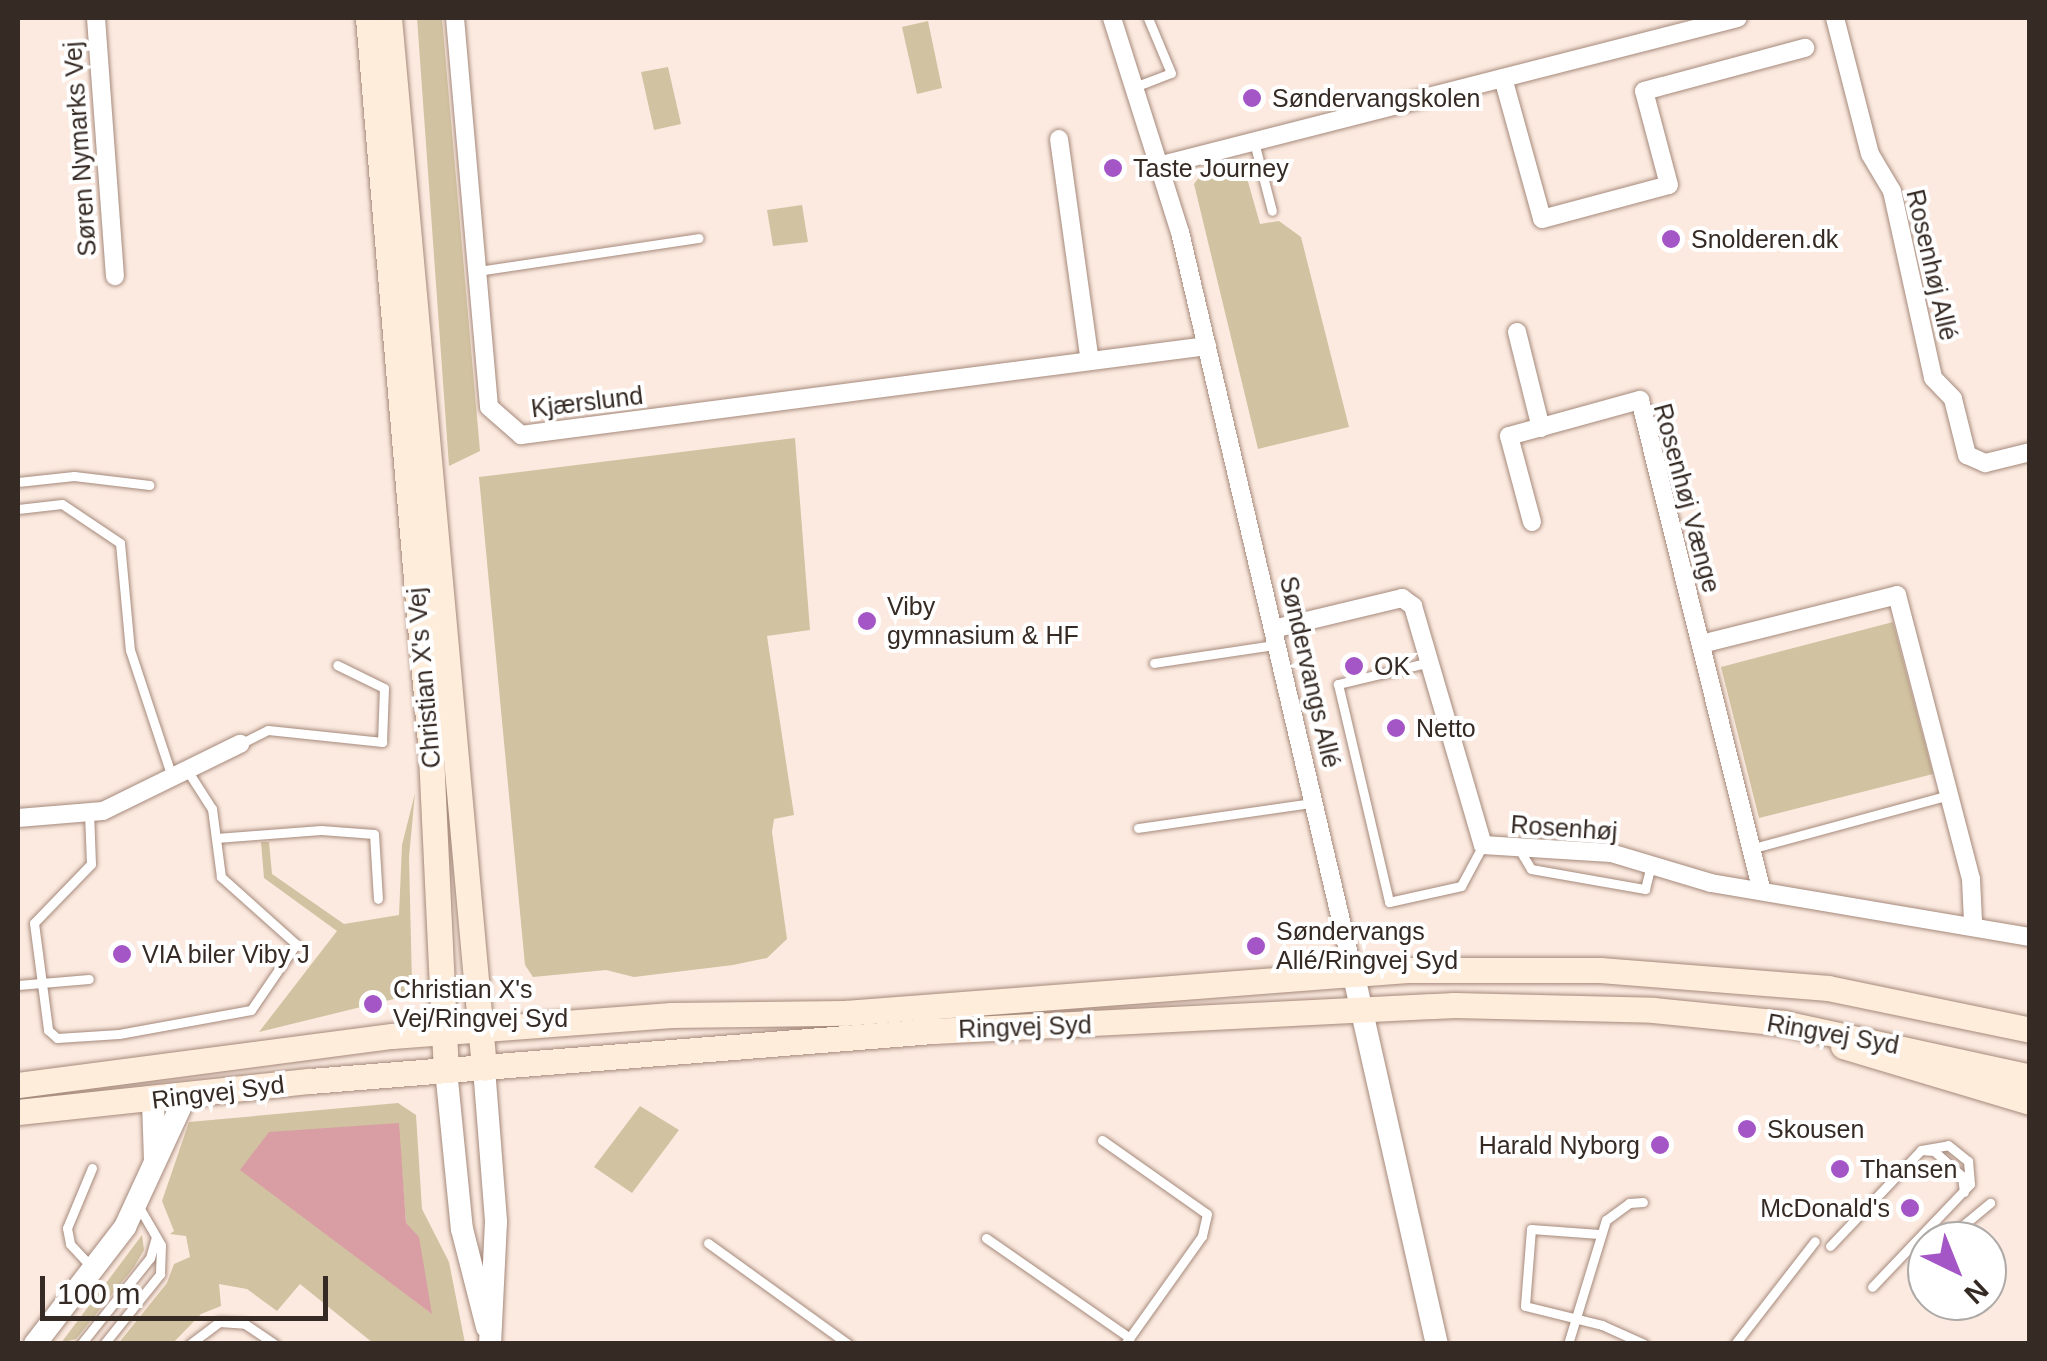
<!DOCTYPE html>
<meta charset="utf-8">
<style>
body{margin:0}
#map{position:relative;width:2047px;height:1361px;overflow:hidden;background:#fceae0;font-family:Arial,sans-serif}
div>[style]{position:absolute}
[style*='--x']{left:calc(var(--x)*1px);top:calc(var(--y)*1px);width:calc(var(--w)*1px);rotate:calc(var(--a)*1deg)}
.green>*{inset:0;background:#d1c2a1}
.water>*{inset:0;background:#d99da4}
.roads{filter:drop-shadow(0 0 2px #a5897b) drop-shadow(0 0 2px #a5897b)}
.service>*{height:9px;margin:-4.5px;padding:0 4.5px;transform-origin:4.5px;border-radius:4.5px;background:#fff}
.minor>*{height:18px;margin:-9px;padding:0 9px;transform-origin:9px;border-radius:9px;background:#fff}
.tertiary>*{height:22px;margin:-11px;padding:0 11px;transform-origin:11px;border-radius:11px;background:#fff}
.secondary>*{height:25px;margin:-12.5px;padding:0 12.5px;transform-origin:12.5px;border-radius:12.5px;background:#feedda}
.dots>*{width:28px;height:28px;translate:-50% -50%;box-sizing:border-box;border:5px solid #fff;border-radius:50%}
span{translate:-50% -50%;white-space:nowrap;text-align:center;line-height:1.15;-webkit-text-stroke:8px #fff;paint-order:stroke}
.poi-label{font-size:25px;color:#352a24}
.left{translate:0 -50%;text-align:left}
.right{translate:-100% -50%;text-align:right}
.street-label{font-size:25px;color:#352a24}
.frame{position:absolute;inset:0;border:20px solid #352a24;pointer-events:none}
.north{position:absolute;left:1907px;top:1221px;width:100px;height:100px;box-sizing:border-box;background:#fff;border:2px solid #aeaaa7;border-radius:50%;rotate:137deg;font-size:28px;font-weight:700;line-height:40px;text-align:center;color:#352a24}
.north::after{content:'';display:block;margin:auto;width:35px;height:45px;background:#a455c6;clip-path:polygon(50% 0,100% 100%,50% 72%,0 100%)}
.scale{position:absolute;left:40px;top:1276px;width:288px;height:45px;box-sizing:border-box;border:5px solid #352a24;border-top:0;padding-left:12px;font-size:30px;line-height:35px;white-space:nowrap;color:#352a24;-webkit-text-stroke:8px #fff;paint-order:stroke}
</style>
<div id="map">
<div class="green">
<i style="clip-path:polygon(417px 18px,442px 18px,480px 451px,449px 466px)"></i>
<i style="clip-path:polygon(928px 21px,942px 88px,917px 94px,902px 27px)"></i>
<i style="clip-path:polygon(668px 67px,681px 124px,654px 130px,641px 72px)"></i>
<i style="clip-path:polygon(1243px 164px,1260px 224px,1279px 221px,1301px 237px,1349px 427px,1258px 449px,1194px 184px,1200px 176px)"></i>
<i style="clip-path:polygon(802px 205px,808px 242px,773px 246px,767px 210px)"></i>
<i style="clip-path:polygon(795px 438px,810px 630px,767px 636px,794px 815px,774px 819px,772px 832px,787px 939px,767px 958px,733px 965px,634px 977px,606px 970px,533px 977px,525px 965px,479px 477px)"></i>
<i style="clip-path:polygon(1893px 622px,1933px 774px,1759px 818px,1721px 667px)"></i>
<i style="clip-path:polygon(415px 793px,409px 857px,412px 984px,406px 996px,259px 1032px,337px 931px,264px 878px,261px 842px,269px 842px,272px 874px,344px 924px,399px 915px,402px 845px)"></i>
<i style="clip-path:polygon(evenodd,398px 1103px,416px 1115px,422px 1209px,449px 1262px,465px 1343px,373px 1343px,300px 1284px,277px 1311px,247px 1289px,219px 1284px,221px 1306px,201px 1314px,173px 1343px,118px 1344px,167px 1283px,174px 1264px,190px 1257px,186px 1236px,170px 1234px,174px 1231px,162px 1201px,189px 1122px,398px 1103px,398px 1123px,406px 1223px,431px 1313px,241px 1170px,398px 1123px)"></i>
<i style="clip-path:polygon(640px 1106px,679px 1130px,632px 1193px,594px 1167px)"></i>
<i style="clip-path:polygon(142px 1235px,144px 1250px,134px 1267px,76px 1339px,61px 1343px)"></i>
</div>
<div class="water">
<i style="clip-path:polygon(399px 1123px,406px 1223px,419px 1237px,432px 1314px,240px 1170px,269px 1132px)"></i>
</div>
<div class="roads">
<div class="service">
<i style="--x:1137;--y:86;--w:36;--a:-21"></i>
<i style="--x:1171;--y:73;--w:60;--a:-112.7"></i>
<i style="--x:1254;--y:142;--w:71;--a:75.4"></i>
<i style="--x:478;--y:271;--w:223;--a:-8.5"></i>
<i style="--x:18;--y:482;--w:56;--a:-6.1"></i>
<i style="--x:74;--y:476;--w:76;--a:6.8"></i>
<i style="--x:18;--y:509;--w:44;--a:-6.5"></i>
<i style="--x:62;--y:504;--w:70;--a:33.9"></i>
<i style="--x:120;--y:543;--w:107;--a:84.7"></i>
<i style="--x:130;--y:650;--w:134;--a:71.7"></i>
<i style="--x:1430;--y:662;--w:95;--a:166.6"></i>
<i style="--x:1338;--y:684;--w:224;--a:76.8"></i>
<i style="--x:1389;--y:902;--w:74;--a:-12.5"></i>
<i style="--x:1461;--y:886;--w:47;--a:-61.8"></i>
<i style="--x:1154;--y:663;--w:122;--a:-8.5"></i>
<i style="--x:240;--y:744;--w:31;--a:-27"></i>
<i style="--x:268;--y:730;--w:115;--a:6"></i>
<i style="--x:382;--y:742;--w:54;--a:-87.9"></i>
<i style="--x:384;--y:688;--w:52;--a:-153.9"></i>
<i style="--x:89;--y:812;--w:52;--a:87.8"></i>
<i style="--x:91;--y:864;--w:82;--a:134"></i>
<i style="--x:34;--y:923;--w:108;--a:82.5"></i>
<i style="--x:48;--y:1030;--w:12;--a:42"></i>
<i style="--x:57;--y:1038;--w:62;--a:-3.7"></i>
<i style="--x:119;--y:1034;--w:134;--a:-10.3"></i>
<i style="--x:251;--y:1010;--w:80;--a:-55.7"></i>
<i style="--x:296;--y:944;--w:101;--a:-138.2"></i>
<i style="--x:221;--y:877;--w:69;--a:-97.5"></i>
<i style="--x:212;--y:809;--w:46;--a:-122.7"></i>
<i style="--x:1138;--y:828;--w:175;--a:-8.2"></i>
<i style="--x:216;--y:838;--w:105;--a:-4.4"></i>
<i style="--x:321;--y:830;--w:53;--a:4.3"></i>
<i style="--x:374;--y:834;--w:65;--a:86.5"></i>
<i style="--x:1754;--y:848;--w:202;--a:-15.2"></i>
<i style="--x:1519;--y:849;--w:23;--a:59"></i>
<i style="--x:1531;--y:869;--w:116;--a:10"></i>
<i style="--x:1645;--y:889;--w:25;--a:-76"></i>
<i style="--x:18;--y:985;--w:71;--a:-4.8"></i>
<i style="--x:1102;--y:1140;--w:128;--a:35.2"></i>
<i style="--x:1207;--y:1214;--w:23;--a:103"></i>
<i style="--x:1202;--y:1236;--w:133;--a:125.5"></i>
<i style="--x:1921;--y:1150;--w:13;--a:4"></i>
<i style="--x:1934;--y:1151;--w:38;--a:42"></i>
<i style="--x:1962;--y:1176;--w:16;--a:83"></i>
<i style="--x:92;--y:1168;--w:65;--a:112.6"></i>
<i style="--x:67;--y:1228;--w:16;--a:79"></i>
<i style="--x:70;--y:1244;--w:34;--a:47"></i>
<i style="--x:1599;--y:1234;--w:68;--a:-175.8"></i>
<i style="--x:1531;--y:1229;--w:77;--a:94.5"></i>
<i style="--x:1525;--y:1306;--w:79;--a:13.9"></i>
<i style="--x:1602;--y:1325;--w:46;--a:24.3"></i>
<i style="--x:986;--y:1238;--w:175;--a:34.8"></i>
<i style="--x:1944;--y:1241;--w:60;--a:-39.6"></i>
<i style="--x:708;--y:1243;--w:173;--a:35.8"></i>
<i style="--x:1830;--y:1246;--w:132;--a:-46.5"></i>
<i style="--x:1921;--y:1150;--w:27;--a:-10"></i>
<i style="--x:1948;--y:1145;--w:26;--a:39"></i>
<i style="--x:1968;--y:1161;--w:23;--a:85"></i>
<i style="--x:1970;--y:1184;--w:142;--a:133.6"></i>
<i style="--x:1919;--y:1262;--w:11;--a:-41"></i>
<i style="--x:81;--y:1344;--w:110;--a:-51.3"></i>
<i style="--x:150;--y:1258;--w:22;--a:-74"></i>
<i style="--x:104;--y:1344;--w:90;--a:-51.3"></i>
<i style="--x:160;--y:1274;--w:29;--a:-88"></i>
<i style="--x:161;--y:1245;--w:44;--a:-120.1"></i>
<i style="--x:190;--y:1344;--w:36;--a:-37"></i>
<i style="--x:219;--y:1322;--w:26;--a:4"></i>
<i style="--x:245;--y:1324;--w:36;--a:34"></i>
<i style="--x:1568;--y:1344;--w:130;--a:-73"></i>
<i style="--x:1606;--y:1220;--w:29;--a:-36"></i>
<i style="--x:1629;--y:1203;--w:14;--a:-4"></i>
<i style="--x:1735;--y:1344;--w:130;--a:-52.2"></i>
</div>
<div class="minor">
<i style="--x:96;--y:18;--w:259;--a:85.8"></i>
<i style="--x:455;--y:18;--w:390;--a:85"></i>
<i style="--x:489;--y:407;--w:43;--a:41.2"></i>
<i style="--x:521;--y:435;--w:692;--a:-7.39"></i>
<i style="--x:1112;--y:18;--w:225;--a:72.4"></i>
<i style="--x:1180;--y:232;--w:760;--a:76.84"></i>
<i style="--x:1835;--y:18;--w:140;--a:75.6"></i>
<i style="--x:1870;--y:154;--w:43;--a:59.3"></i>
<i style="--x:1892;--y:191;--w:191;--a:77.6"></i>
<i style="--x:1933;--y:378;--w:29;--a:46"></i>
<i style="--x:1953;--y:399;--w:58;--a:76"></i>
<i style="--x:1967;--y:455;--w:20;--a:24"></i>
<i style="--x:1985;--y:463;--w:46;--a:-13.7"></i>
<i style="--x:1503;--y:78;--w:146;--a:74.5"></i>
<i style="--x:1542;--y:219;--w:131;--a:-15"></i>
<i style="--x:1669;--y:185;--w:97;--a:-104.9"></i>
<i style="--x:1644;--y:91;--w:167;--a:-15"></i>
<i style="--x:1059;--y:139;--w:224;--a:82.1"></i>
<i style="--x:1162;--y:165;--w:594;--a:-14.32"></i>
<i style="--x:1517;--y:332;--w:99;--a:76"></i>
<i style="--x:1532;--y:522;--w:89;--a:-105"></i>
<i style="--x:1509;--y:436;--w:136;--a:-15.4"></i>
<i style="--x:1640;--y:400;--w:503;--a:76.07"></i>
<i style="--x:1273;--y:629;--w:133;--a:-13.5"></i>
<i style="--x:1402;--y:598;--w:14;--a:36"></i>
<i style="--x:1413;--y:606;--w:249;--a:73.7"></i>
<i style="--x:1483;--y:845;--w:128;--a:3.6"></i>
<i style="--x:1611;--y:853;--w:104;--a:16.7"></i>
<i style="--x:1711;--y:883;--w:324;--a:9.6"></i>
<i style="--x:1701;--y:644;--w:202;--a:-14"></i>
<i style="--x:1897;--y:595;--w:293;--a:75.4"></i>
<i style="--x:1971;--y:879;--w:43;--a:87.3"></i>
<i style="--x:18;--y:818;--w:85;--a:-4.7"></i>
<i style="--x:103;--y:811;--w:153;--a:-26.1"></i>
</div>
<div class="tertiary">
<i style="--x:1353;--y:972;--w:381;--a:77.3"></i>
<i style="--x:484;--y:1068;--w:154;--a:85.5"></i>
<i style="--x:496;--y:1222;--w:122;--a:92.8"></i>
<i style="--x:446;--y:1070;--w:160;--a:84.3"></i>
<i style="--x:462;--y:1229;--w:101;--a:75.7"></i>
<i style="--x:153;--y:1101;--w:60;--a:88.1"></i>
<i style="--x:35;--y:1344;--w:148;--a:-52.4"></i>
<i style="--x:125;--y:1227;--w:143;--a:-65.2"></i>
</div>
<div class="secondary">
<i style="--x:368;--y:18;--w:740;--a:85.11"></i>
<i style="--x:431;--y:755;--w:315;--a:87.3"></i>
<i style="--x:389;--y:18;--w:1054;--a:84.83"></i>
<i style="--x:1843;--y:1046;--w:195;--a:16.7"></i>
<i style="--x:18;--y:1085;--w:377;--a:-7.5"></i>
<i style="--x:392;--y:1036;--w:280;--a:-4.3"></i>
<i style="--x:671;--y:1015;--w:174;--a:-0.7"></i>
<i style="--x:845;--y:1013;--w:564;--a:-4.38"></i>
<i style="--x:1407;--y:970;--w:193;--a:0"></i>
<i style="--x:1600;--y:970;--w:229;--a:4.5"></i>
<i style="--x:1828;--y:988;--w:206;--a:11.7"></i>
<i style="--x:18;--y:1112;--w:294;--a:-6.1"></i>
<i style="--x:310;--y:1081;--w:625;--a:-4.59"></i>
<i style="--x:933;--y:1031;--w:522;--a:-2.86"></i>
<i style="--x:1454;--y:1005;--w:199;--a:1.4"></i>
<i style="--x:1653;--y:1010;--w:131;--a:5.7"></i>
<i style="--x:1783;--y:1023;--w:253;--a:12.3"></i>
</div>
</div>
<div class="dots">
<i style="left:1252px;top:98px;background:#a455c6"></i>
<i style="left:1113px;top:168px;background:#a455c6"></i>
<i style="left:1671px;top:239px;background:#a455c6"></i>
<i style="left:867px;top:621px;background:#a455c6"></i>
<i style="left:1354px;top:666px;background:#a455c6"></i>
<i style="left:1396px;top:728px;background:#a455c6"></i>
<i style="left:1256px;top:946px;background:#a455c6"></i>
<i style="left:122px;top:954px;background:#a455c6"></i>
<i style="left:373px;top:1004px;background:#a455c6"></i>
<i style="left:1747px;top:1129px;background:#a455c6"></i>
<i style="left:1660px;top:1145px;background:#a455c6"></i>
<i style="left:1840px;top:1169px;background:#a455c6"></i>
<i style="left:1910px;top:1208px;background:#a455c6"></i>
</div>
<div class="poi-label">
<span class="left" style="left:1272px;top:98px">Søndervangskolen</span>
<span class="left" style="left:1133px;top:168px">Taste Journey</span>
<span class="left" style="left:1691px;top:239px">Snolderen.dk</span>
<span class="left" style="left:887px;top:621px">Viby<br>gymnasium &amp; HF</span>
<span class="left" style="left:1374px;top:666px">OK</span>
<span class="left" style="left:1416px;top:728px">Netto</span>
<span class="left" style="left:1276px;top:946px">Søndervangs<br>Allé/Ringvej Syd</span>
<span class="left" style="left:142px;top:954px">VIA biler Viby J</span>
<span class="left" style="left:393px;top:1004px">Christian X's<br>Vej/Ringvej Syd</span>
<span class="left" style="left:1767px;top:1129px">Skousen</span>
<span class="right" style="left:1640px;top:1145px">Harald Nyborg</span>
<span class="left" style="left:1860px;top:1169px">Thansen</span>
<span class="right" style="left:1890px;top:1208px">McDonald's</span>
</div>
<div class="street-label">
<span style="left:80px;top:149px;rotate:-94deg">Søren Nymarks Vej</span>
<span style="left:1932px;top:265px;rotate:77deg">Rosenhøj Allé</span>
<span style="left:587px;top:402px;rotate:-7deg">Kjærslund</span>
<span style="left:1687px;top:498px;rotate:75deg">Rosenhøj Vænge</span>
<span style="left:1310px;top:672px;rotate:77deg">Søndervangs Allé</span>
<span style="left:424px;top:678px;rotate:-95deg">Christian X's Vej</span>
<span style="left:1564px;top:828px;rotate:4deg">Rosenhøj</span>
<span style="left:1025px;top:1027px;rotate:-2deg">Ringvej Syd</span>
<span style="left:1833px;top:1034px;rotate:10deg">Ringvej Syd</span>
<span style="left:218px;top:1092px;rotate:-7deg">Ringvej Syd</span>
</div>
<div class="frame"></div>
<div class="north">N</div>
<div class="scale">100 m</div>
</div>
